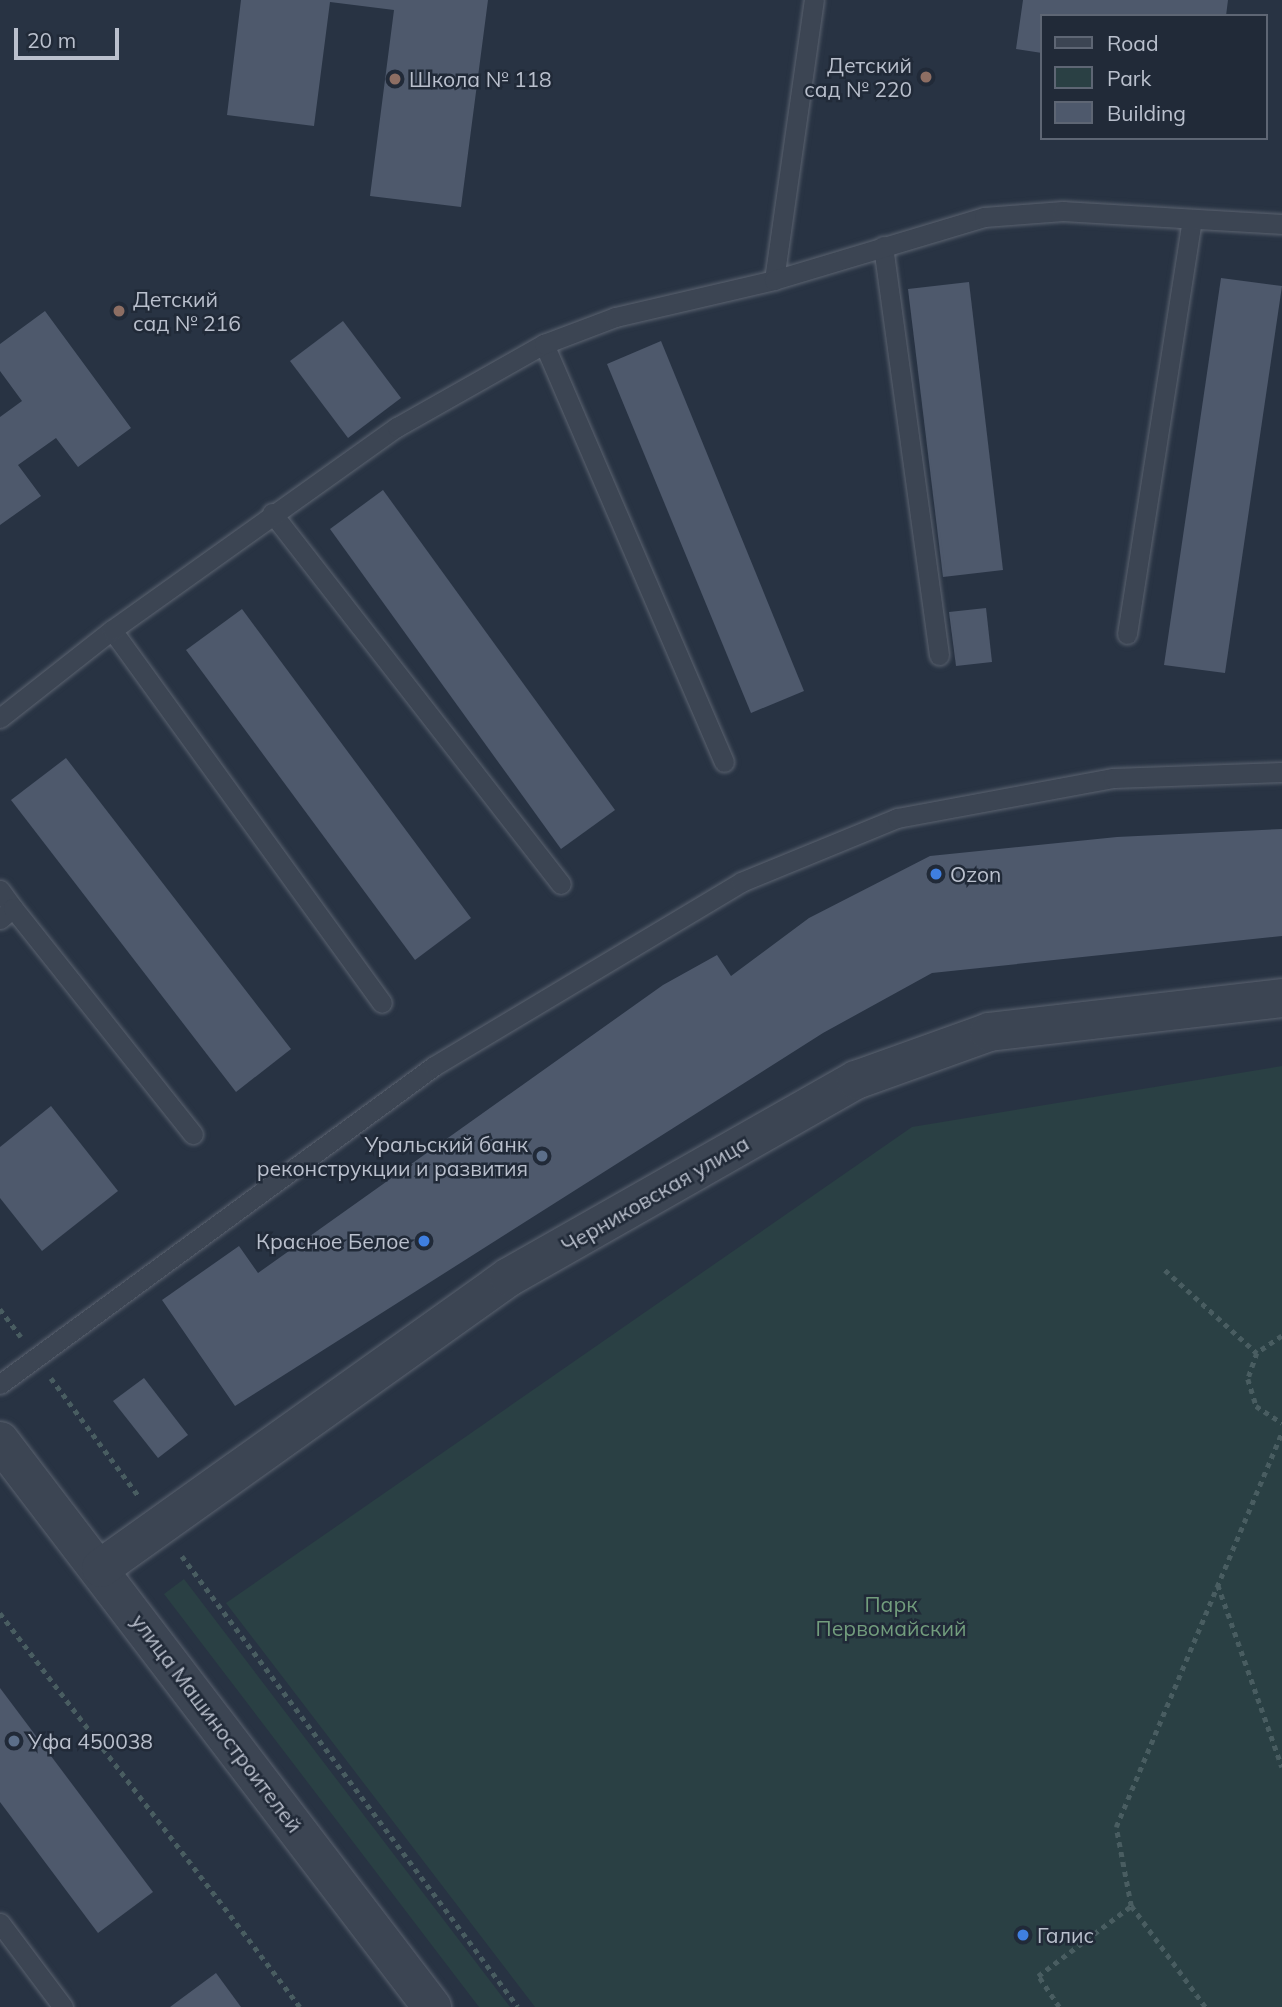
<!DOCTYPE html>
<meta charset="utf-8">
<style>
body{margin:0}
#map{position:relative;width:1282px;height:2007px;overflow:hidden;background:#283343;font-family:Mulish,sans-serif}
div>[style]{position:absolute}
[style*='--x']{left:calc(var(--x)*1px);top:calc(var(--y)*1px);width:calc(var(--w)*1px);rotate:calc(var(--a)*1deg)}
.green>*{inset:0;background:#2a4044}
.building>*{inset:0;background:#4e596c}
.path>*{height:4.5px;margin-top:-2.25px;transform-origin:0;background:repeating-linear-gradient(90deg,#495d61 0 5px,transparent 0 10px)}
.roads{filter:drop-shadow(0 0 2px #5b6370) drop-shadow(0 0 2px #5b6370)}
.service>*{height:19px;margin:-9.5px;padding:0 9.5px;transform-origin:9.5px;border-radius:9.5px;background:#3c4553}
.tertiary>*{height:38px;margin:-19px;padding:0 19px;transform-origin:19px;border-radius:19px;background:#3c4553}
.dots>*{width:19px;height:19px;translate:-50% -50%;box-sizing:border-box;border:4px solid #212a38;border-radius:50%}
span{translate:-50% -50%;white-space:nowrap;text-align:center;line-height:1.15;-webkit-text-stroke:5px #212a38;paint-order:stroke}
.poi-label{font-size:21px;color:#bac0cd}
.right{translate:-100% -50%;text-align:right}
.left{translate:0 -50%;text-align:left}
.street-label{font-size:21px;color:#bac0cd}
.park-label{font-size:21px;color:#729d7d}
.legend{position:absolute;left:1040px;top:14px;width:228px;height:126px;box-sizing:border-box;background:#212a38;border:2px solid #5e6674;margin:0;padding:9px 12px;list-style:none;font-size:21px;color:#bac0cd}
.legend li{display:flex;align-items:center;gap:14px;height:35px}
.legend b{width:35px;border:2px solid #5e6674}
.scale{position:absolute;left:14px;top:28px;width:105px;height:32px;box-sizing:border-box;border:4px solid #bac0cd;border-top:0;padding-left:9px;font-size:21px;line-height:24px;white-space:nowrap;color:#bac0cd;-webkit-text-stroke:5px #212a38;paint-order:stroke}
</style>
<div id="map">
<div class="green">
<i style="clip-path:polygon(1282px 1066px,1282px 2007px,535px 2007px,226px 1603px,912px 1127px)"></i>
<i style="clip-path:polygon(184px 1579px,510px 2007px,479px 2007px,164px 1594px)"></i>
</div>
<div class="building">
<i style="clip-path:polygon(241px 0,488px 0,461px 207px,370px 196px,394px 10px,330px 2px,314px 126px,227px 115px)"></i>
<i style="clip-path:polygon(1023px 0,1228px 0,1226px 16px,1042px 16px,1042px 53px,1016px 49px)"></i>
<i style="clip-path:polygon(1221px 278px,1282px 286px,1225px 673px,1164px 665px)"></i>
<i style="clip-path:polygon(969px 282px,1003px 570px,943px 577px,908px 289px)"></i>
<i style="clip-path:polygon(45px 311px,131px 428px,78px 467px,56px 438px,18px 465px,41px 496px,0 525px,0 417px,22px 401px,0 371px,0 344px)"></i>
<i style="clip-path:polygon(343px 321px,401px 398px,348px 438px,290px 361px)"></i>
<i style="clip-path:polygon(661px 341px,804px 691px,751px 713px,607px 364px)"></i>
<i style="clip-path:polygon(383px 490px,615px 810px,561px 849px,330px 529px)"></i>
<i style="clip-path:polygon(986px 608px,992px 662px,956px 666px,949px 612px)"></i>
<i style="clip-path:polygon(242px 609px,471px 918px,415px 960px,186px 650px)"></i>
<i style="clip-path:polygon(66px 758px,291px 1049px,236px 1092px,11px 800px)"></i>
<i style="clip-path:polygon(1282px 829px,1282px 936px,932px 973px,823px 1033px,235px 1406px,162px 1300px,239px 1246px,258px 1273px,663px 985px,717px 955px,731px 976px,809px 918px,930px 856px,1117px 837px)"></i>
<i style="clip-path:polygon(51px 1106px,118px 1191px,42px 1251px,0 1198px,0 1147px)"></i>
<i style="clip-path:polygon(144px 1378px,188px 1435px,158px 1458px,113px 1401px)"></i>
<i style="clip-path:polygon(0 1688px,153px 1892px,98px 1933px,0 1802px)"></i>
<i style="clip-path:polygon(216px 1973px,241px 2007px,170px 2007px)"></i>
</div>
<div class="path">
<i style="--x:1165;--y:1270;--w:124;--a:42.1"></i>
<i style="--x:0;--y:1309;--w:35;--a:53"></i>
<i style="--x:1282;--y:1336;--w:30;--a:146"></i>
<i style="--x:1257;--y:1353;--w:28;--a:109"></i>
<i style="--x:1248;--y:1379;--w:28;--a:73"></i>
<i style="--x:1256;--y:1406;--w:31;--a:33"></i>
<i style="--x:51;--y:1378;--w:149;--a:53.4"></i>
<i style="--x:182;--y:1556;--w:562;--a:53.31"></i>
<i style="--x:1218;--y:1585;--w:193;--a:70.6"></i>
<i style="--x:0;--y:1613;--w:495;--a:52.7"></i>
<i style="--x:1059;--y:2007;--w:37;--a:-124"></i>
<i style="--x:1038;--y:1976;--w:116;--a:-37"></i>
<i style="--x:1205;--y:2007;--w:125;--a:-126.2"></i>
<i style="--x:1131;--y:1906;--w:80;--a:-100.8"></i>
<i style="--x:1116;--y:1827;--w:428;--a:-67.2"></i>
</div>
<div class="roads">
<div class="service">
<i style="--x:883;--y:246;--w:413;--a:82.2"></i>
<i style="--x:774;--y:280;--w:283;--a:-81.9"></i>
<i style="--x:544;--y:344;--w:455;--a:66.7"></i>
<i style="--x:272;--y:513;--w:470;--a:52.1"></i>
<i style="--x:112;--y:630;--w:460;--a:54.1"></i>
<i style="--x:1127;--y:634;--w:420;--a:-81.1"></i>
<i style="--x:0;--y:718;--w:142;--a:-38.2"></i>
<i style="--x:112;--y:630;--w:350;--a:-35.5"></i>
<i style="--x:397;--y:427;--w:169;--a:-29.5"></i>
<i style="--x:544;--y:344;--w:76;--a:-20.8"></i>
<i style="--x:615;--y:317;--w:163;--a:-13.1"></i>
<i style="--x:774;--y:280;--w:219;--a:-16.7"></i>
<i style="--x:984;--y:217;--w:79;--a:-4.3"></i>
<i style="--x:1063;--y:211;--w:219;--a:3.4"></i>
<i style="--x:0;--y:890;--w:22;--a:54"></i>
<i style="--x:13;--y:908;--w:17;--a:140"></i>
<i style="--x:13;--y:908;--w:289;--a:51.5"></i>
<i style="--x:0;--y:1384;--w:538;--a:-36.23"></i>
<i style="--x:434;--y:1066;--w:358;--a:-30.9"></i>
<i style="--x:741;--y:882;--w:169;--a:-22.3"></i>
<i style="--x:897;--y:818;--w:220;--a:-10.5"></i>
<i style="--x:1113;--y:778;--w:169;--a:-2"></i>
<i style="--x:0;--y:1923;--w:105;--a:53.1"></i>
</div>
<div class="tertiary">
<i style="--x:0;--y:1441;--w:712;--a:52.65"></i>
<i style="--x:101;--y:1568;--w:501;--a:-35.5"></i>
<i style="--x:509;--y:1277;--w:399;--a:-29.6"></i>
<i style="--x:856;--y:1080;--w:141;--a:-19.8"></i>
<i style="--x:989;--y:1032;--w:295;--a:-6.6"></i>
</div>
</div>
<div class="dots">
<i style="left:926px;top:77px;background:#8d6e63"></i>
<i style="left:395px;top:79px;background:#8d6e63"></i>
<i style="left:119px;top:311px;background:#8d6e63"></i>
<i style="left:936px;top:874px;background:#3f7fe0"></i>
<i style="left:542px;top:1156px;background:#5c6f8a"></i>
<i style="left:424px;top:1241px;background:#3f7fe0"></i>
<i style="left:14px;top:1741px;background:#5c6f8a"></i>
<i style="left:1023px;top:1935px;background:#3f7fe0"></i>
</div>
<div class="poi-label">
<span class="right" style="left:912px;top:77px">Детский<br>сад № 220</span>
<span class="left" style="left:409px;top:79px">Школа № 118</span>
<span class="left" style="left:133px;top:311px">Детский<br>сад № 216</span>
<span class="left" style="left:950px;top:874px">Ozon</span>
<span class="right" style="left:528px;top:1156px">Уральский банк<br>реконструкции и развития</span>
<span class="right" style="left:410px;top:1241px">Красное Белое</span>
<span class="left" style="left:28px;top:1741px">Уфа 450038</span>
<span class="left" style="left:1037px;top:1935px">Галис</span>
</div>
<div class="street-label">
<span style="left:655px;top:1194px;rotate:-30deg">Черниковская улица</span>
<span style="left:217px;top:1723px;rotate:53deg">улица Машиностроителей</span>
</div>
<div class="park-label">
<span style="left:891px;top:1616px">Парк<br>Первомайский</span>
</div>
<ul class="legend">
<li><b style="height:9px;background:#3c4553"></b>Road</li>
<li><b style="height:19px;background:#2a4044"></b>Park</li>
<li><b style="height:19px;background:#4e596c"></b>Building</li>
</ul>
<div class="scale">20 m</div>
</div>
